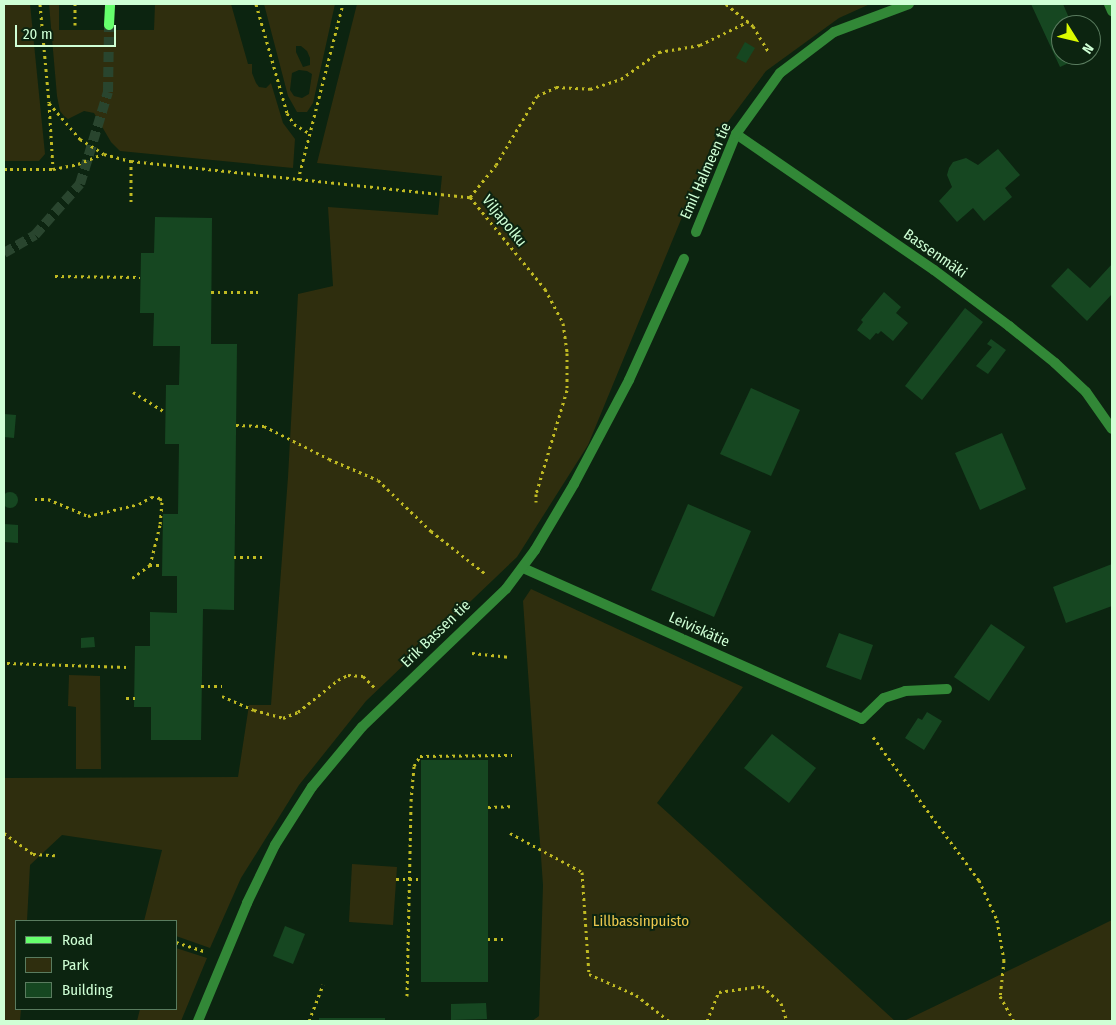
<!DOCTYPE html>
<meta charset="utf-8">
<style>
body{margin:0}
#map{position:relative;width:1116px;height:1025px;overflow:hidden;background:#0c2410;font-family:"Fira Sans Condensed",sans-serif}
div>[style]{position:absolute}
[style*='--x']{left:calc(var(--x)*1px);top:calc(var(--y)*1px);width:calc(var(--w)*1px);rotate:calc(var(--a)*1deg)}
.green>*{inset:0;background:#2f2e0e}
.building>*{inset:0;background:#164721}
.round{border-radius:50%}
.secondary-tunnel>*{height:10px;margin-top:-5px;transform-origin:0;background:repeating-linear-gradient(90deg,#29452e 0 10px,transparent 0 15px)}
.path>*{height:3px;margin-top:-1.5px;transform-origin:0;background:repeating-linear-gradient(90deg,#c0ba22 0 2.5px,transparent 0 6.5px)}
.lane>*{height:10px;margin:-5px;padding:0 5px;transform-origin:5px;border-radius:5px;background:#328837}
.street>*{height:10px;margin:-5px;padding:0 5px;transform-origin:5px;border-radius:5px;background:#328837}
.secondary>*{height:10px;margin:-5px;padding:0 5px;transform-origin:5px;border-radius:5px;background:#66ff6d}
span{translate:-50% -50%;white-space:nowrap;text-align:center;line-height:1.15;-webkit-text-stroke:4px #0c2410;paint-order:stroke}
.street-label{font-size:15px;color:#cfffd5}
.park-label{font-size:15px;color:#ebc74e}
.frame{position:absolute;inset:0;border:5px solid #cfffd5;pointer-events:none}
.legend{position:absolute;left:15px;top:920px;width:162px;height:90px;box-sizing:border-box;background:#0c2410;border:1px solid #5a7c5f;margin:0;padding:6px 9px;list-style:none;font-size:15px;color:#cfffd5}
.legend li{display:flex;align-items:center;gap:10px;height:25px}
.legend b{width:25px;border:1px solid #5a7c5f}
.north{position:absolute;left:1051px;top:15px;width:50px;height:50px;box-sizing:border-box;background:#0c2410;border:1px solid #5a7c5f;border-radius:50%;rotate:126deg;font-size:14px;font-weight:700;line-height:20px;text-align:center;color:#cfffd5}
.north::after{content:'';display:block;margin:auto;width:18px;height:22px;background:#dbfa00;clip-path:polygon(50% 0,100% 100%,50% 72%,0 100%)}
.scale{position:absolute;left:15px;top:25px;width:101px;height:22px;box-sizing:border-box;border:2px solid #cfffd5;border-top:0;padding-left:6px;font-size:15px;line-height:18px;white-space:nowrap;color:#cfffd5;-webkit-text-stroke:4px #0c2410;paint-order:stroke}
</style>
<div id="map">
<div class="green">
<i style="clip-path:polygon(4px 4px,30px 4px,45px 154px,39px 161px,5px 161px,4px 155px)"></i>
<i style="clip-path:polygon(49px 4px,59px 4px,59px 30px,154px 30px,155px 4px,231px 4px,248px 64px,252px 64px,252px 73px,256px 83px,259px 87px,266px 88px,271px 83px,283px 123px,295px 139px,293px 168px,120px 151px,111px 142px,94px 113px,84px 111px,68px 119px,64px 116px,60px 111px,57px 96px)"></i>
<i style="clip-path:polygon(evenodd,264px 4px,335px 4px,313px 103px,307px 112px,297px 112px,288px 96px,264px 4px,301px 46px,307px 51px,310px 58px,310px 65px,303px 67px,296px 52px,296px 46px,301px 46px,264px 4px,299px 70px,307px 71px,312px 74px,309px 94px,302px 98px,294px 96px,290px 90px,292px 73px,299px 70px)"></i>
<i style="clip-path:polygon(357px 4px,870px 4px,839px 18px,766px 71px,713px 142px,588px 445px,517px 557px,366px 701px,299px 785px,241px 878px,210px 948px,176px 936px,176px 921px,144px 921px,162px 850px,62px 835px,30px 865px,27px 921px,16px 921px,16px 1009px,21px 1009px,20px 1021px,4px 1021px,4px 778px,238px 777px,249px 705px,271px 705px,288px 477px,298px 294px,333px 286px,328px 207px,438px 215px,442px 176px,317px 163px)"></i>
<i style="clip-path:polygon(531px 589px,743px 687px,657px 803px,895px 1021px,532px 1021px,539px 1016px,543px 885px,523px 601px)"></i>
<i style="clip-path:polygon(69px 675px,100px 676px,101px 769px,76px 769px,76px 707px,68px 706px)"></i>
<i style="clip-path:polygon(352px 864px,397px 867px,393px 925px,349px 922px)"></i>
<i style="clip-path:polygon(1112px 920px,1112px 1021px,904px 1021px,983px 983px)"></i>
<i style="clip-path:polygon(176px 948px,207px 958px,181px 1021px,137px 1021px,140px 1009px,176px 1009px)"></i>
</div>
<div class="building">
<i style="clip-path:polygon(1031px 4px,1063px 4px,1072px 25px,1061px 25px,1061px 55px,1086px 55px,1060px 67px)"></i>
<i style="clip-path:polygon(745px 42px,755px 48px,746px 63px,736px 58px)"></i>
<i style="clip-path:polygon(998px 149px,1020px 175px,1005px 188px,1012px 197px,984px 221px,973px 208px,957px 222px,939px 201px,952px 187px,947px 175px,949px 168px,953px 162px,966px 158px,978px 165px)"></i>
<i style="clip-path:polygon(155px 217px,212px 218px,211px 344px,237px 344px,234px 610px,203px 609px,201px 740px,151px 740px,151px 707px,134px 707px,135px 646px,150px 646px,150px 612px,177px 613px,177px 576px,162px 576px,163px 514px,178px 514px,179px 444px,165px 444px,166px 385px,179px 385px,180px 346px,153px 346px,154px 313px,140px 313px,141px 253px,154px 253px)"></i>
<i style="clip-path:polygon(1112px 264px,1112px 294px,1087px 321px,1051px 286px,1068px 268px,1090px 288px)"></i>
<i style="clip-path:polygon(884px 292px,901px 307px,896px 313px,908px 323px,893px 341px,881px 331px,878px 334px,876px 333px,870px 340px,857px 330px,863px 322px,861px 320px)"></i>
<i style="clip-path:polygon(965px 308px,983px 322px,922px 400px,905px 386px)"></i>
<i style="clip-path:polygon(991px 339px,1006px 350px,988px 374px,976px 366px,992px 347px,987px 344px)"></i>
<i style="clip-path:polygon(751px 388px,800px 410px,771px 476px,720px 454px)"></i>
<i style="clip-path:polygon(4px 414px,16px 415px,14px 438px,4px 437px)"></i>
<i style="clip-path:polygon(1002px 433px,1026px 489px,980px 510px,955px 453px)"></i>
<i class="round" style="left:2px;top:492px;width:16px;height:16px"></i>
<i style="clip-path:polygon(688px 504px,751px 531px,714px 617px,651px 590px)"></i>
<i style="clip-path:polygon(4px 524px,18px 525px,18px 543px,4px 542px)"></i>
<i style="clip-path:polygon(1112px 564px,1112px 606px,1066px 623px,1053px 587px)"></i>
<i style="clip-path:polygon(991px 624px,1025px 647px,989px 701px,954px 677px)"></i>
<i style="clip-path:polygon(839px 633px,873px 645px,861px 680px,826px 667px)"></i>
<i style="clip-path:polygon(94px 637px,95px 647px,81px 648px,81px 638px)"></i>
<i style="clip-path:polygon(927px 712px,942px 721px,924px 750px,905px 738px,918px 718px,922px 720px)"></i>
<i style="clip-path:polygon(772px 734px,816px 768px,789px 803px,744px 768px)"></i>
<i style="clip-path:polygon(421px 760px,488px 760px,488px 982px,421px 982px)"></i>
<i style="clip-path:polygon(285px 926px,305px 934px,293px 964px,273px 956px)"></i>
<i style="clip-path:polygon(486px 1003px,487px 1019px,451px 1020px,451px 1004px)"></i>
<i style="clip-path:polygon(319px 1018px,385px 1018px,385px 1021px,319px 1021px)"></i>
</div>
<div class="secondary-tunnel">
<i style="--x:4;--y:253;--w:36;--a:-30"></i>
<i style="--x:35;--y:235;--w:68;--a:-48.6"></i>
<i style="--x:80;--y:184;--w:96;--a:-73.1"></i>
<i style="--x:108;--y:92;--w:67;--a:-89.1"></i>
</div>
<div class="path">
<i style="--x:40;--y:4;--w:99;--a:84.8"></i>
<i style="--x:49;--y:103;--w:66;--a:86.5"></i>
<i style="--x:256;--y:4;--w:113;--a:74.1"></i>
<i style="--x:287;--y:113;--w:13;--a:58"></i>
<i style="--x:294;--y:124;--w:17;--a:31"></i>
<i style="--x:726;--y:4;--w:35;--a:39"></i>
<i style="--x:753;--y:26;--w:31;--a:59"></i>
<i style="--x:75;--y:25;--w:21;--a:-90"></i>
<i style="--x:49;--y:103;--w:48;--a:49.3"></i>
<i style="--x:80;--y:139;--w:28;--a:32"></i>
<i style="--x:104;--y:154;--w:28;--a:15"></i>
<i style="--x:131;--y:161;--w:341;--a:6.1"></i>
<i style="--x:470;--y:197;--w:119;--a:50.8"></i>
<i style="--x:545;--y:289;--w:38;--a:62"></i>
<i style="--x:563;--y:323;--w:30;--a:82"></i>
<i style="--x:567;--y:353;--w:37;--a:90"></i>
<i style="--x:567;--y:390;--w:109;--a:106.6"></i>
<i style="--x:536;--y:494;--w:8;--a:90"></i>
<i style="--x:4;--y:169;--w:49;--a:0"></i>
<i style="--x:53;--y:169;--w:25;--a:-11"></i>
<i style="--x:78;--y:164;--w:27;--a:-22"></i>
<i style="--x:298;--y:180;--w:182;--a:-75.7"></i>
<i style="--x:470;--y:197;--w:41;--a:-50.9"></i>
<i style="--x:496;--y:165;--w:80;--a:-59.3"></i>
<i style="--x:537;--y:96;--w:21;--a:-25"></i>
<i style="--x:556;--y:87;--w:34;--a:3"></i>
<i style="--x:590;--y:89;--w:33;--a:-18"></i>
<i style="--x:621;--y:79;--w:47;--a:-35.4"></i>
<i style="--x:659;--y:52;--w:42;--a:-9.7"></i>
<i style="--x:700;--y:45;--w:55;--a:-26.1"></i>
<i style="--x:131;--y:202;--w:41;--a:-90"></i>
<i style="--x:55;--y:276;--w:85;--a:0.7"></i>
<i style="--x:211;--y:292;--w:47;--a:0"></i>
<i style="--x:133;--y:392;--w:38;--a:32"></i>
<i style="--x:236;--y:425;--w:28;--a:2"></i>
<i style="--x:264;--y:426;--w:73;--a:26.9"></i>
<i style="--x:329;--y:459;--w:53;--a:23.2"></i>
<i style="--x:378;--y:480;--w:74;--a:43.9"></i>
<i style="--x:431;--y:531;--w:71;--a:38.2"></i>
<i style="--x:35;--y:499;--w:13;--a:0"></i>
<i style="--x:48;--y:499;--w:43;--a:23"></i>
<i style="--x:88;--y:516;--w:52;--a:-13.2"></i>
<i style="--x:139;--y:504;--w:14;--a:-30"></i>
<i style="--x:151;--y:497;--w:9;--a:6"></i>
<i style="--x:160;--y:498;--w:4;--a:63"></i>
<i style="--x:162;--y:502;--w:23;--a:95"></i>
<i style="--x:160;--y:525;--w:41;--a:104"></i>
<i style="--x:150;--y:565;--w:24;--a:144"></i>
<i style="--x:234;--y:557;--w:28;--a:0"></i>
<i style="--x:150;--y:565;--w:12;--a:0"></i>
<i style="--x:472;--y:653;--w:36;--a:6"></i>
<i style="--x:7;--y:663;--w:120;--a:1.9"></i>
<i style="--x:201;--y:686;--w:21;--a:0"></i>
<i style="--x:222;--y:696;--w:35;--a:24"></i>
<i style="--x:254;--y:710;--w:30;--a:15"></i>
<i style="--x:283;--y:718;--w:16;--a:-22"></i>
<i style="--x:298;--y:712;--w:51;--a:-38.7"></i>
<i style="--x:338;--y:680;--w:11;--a:-27"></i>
<i style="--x:348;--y:675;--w:15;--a:4"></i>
<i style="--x:363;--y:676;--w:16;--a:45"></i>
<i style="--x:126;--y:698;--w:9;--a:0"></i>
<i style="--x:873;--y:737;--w:178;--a:53.5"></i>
<i style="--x:979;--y:880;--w:44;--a:65.8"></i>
<i style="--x:997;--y:920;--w:41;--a:80.1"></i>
<i style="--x:1004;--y:960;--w:36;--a:96"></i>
<i style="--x:1000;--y:996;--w:29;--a:61"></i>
<i style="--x:488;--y:807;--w:23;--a:-2"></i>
<i style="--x:4;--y:833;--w:36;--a:36"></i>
<i style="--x:33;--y:854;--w:22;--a:3"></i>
<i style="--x:510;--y:833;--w:82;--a:28.4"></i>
<i style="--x:582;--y:872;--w:102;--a:86.1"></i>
<i style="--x:589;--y:974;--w:51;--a:24.1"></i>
<i style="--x:636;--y:995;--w:42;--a:38.2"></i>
<i style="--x:396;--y:879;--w:25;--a:0"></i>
<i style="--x:488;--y:939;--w:17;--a:0"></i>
<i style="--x:176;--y:942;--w:29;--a:18"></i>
<i style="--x:407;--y:996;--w:195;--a:-88.8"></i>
<i style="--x:411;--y:801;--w:35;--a:-85"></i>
<i style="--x:414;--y:766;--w:12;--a:-59"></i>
<i style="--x:420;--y:756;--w:92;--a:-0.6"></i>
<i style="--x:309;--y:1021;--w:39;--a:-69"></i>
<i style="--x:707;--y:1021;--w:31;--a:-68"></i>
<i style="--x:719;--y:992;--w:43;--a:-7.9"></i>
<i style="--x:762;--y:986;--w:25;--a:42"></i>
<i style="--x:781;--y:1003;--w:19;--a:72"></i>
</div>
<div class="lane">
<i style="--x:1109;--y:4;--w:8;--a:67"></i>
<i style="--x:862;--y:719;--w:30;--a:-44"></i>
<i style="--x:884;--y:698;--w:22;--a:-18"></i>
<i style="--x:905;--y:691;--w:42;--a:-2.7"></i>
</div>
<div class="street">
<i style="--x:736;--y:134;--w:240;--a:34.5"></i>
<i style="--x:934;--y:270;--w:94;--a:36.7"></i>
<i style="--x:1009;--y:326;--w:59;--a:38.8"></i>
<i style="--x:1055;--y:363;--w:42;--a:43.1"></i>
<i style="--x:1086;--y:392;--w:45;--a:54.9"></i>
<i style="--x:696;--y:232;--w:106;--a:-67.8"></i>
<i style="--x:736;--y:134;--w:75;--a:-54.2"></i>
<i style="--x:780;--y:73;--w:68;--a:-37.2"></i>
<i style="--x:834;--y:32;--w:80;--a:-20.5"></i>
<i style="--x:523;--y:568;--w:371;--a:24"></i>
<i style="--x:198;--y:1021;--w:128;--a:-67.4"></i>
<i style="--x:247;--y:903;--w:64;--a:-64.2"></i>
<i style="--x:275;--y:845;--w:69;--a:-57.5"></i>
<i style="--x:312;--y:787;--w:78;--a:-50.2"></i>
<i style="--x:362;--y:727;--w:199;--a:-43.8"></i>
<i style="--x:506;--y:589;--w:49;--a:-53.4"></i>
<i style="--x:535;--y:550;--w:77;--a:-59.4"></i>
<i style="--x:574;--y:484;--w:118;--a:-62.1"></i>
<i style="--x:629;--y:380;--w:133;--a:-65.6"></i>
</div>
<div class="secondary">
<i style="--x:109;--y:25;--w:21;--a:-87"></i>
</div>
<div class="street-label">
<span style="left:706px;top:171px;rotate:-66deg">Emil Halmeen tie</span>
<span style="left:504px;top:221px;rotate:51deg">Viljapolku</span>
<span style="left:935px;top:254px;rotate:35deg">Bassenmäki</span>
<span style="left:699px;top:630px;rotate:24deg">Leiviskätie</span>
<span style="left:436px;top:634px;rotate:-44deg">Erik Bassen tie</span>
</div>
<div class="park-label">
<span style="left:641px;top:922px">Lillbassinpuisto</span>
</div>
<div class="frame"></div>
<ul class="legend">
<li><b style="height:6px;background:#66ff6d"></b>Road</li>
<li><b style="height:14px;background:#2f2e0e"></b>Park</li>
<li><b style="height:14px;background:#164721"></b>Building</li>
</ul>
<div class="north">N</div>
<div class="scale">20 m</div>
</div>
